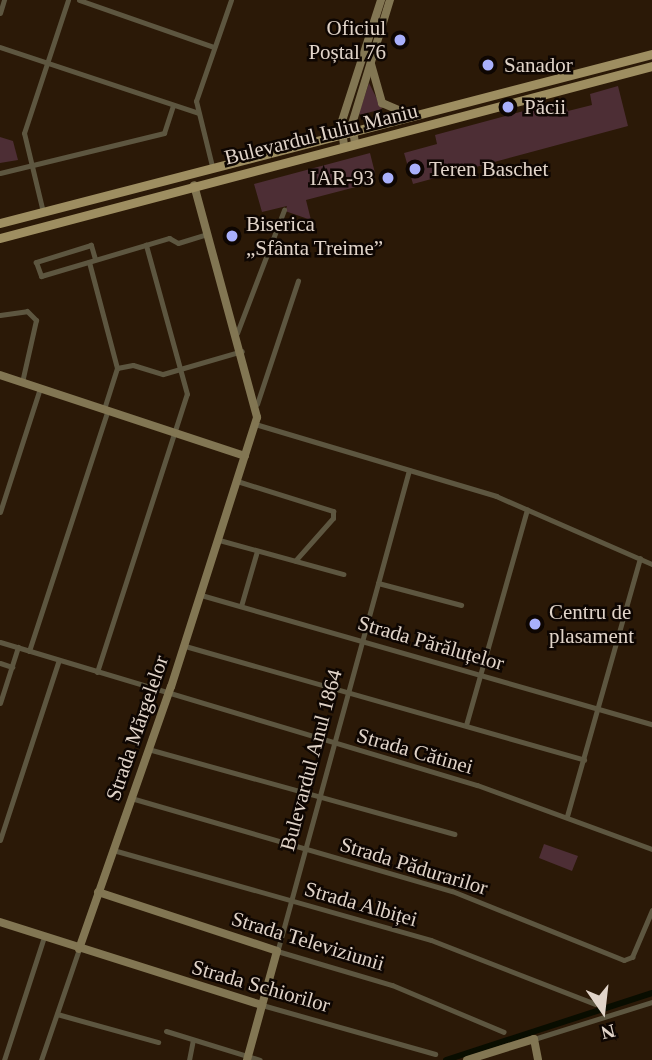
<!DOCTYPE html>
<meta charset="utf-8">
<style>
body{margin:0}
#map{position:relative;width:652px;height:1060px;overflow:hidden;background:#2b1907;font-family:Georgia,serif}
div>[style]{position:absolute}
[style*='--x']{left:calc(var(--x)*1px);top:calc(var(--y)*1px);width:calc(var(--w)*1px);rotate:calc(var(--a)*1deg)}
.green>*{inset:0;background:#4d2e35}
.canal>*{height:6px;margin:-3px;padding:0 3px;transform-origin:3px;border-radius:3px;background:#090d00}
.street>*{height:5px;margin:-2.5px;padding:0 2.5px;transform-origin:2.5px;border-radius:2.5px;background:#5d5640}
.secondary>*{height:8px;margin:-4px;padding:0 4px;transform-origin:4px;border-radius:4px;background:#827653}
.primary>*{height:9px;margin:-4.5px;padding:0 4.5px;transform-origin:4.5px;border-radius:4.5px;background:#9e8e61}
.dots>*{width:19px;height:19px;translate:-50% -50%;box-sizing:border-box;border:4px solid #0e0602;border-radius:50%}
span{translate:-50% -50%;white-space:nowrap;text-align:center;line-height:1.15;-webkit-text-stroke:5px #0e0602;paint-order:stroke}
.poi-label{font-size:21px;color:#e1d4c9}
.right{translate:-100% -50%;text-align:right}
.left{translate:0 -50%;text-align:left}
.street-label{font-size:21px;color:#e1d4c9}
.north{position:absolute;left:568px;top:976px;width:70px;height:70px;-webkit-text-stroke:5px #0e0602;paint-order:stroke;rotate:166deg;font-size:19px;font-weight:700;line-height:28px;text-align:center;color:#e1d4c9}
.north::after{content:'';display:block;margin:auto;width:24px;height:32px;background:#e1d4c9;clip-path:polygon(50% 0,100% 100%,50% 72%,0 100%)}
</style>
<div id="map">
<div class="green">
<i style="clip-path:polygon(369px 83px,382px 109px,360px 115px,359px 113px)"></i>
<i style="clip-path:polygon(618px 86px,628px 126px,413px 184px,404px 153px,437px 144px,435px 135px,564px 100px,568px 111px,592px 105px,590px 94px)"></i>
<i style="clip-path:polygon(0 137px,13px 141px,18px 160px,0 163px)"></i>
<i style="clip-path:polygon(370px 153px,375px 173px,371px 183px,306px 200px,311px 220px,285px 211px,287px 206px,262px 212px,254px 184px)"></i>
<i style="clip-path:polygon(544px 844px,578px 856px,572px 871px,539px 858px)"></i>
</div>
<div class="canal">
<i style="--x:446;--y:1060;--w:217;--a:-18"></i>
</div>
<div class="street">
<i style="--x:79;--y:0;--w:143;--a:19.2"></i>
<i style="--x:0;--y:13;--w:14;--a:-73"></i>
<i style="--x:0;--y:47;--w:209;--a:18.4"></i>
<i style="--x:212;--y:166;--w:67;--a:-103.8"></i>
<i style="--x:196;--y:101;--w:107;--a:-70.9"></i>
<i style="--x:0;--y:173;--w:169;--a:-13.7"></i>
<i style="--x:164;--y:133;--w:29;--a:-72"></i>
<i style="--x:43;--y:212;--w:81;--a:-103.5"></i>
<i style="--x:24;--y:133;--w:140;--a:-71.7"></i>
<i style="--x:95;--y:259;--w:15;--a:-106"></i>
<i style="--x:91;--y:245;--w:58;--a:162.8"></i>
<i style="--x:36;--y:262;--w:15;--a:70"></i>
<i style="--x:41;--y:276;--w:134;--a:-16.5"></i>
<i style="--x:169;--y:238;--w:10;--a:29"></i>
<i style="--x:178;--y:243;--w:31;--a:-17"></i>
<i style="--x:89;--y:262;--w:110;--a:75.2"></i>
<i style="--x:117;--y:368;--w:43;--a:107.6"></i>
<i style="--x:0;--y:315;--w:27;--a:-8"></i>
<i style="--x:27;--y:311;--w:13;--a:45"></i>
<i style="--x:36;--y:320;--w:64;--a:102.7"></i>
<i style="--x:237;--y:333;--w:132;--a:-69.1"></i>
<i style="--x:117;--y:368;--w:16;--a:-11"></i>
<i style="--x:133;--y:365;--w:31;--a:17"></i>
<i style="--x:163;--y:374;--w:82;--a:-16.2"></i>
<i style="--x:257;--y:404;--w:130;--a:-71.6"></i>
<i style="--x:255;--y:424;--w:252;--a:16.6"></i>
<i style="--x:496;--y:496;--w:170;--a:23.6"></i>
<i style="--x:409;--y:470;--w:499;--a:105.3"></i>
<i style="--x:277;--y:951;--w:120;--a:16.5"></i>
<i style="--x:392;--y:985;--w:121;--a:22.8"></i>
<i style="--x:237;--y:481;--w:101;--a:17.4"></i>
<i style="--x:333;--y:511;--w:7;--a:90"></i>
<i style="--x:333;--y:518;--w:57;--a:131.5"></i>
<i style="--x:0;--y:512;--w:130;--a:-72.1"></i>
<i style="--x:219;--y:540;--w:129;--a:15.3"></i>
<i style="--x:378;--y:583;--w:86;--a:14.8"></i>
<i style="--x:201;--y:595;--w:469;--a:16"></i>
<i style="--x:241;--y:606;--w:57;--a:-73.8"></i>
<i style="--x:0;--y:642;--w:498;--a:16.7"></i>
<i style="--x:477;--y:785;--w:186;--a:20.1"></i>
<i style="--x:185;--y:646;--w:415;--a:15.9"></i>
<i style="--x:29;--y:651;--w:254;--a:-71.9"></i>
<i style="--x:0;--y:663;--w:13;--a:18"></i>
<i style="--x:97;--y:672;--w:292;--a:-72.1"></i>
<i style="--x:187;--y:394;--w:155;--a:-105.4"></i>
<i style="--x:0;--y:703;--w:59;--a:-72.2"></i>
<i style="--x:466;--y:725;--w:224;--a:-74.2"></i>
<i style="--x:148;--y:749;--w:318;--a:15.5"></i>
<i style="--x:131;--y:798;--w:334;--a:16.2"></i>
<i style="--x:452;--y:891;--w:185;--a:21.9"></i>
<i style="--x:624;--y:960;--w:9;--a:-21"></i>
<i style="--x:632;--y:957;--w:51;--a:-66.9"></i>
<i style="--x:567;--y:816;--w:268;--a:-74.2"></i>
<i style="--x:0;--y:840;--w:189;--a:-71.9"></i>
<i style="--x:113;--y:850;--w:330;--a:15.8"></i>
<i style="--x:431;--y:940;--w:176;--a:21.3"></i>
<i style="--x:262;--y:1005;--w:180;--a:15.8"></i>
<i style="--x:57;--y:1014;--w:105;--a:15.5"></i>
<i style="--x:166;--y:1031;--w:98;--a:17.1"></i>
<i style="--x:534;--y:1039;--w:124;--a:-17.4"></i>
<i style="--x:4;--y:1060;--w:129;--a:-72"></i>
<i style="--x:41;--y:1060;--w:117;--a:-71.1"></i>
<i style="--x:189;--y:1060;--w:20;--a:-79"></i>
</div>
<div class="secondary">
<i style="--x:371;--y:64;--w:41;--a:74.2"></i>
<i style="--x:382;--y:103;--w:33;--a:23"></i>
<i style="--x:355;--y:143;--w:19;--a:-99"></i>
<i style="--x:352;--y:124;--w:130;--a:-73"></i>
<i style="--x:344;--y:145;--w:21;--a:-98"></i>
<i style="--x:341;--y:124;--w:130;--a:-72.1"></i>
<i style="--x:0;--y:375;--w:258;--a:18.3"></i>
<i style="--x:98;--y:892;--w:188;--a:18.2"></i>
<i style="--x:277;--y:951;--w:113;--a:105.4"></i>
<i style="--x:0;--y:922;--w:275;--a:17.6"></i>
<i style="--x:79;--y:949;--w:278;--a:-70.7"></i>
<i style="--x:171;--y:687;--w:283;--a:-72.3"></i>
<i style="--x:257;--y:417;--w:240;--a:-105.2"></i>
<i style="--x:467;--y:1060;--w:70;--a:-17.4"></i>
<i style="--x:534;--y:1039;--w:21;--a:79"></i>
</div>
<div class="primary">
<i style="--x:0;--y:223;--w:674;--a:-14.53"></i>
<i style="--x:0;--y:238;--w:674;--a:-14.78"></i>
</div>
<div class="dots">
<i style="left:400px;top:40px;background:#a9b0fc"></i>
<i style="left:488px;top:65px;background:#a9b0fc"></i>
<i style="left:508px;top:107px;background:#a9b0fc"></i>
<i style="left:415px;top:169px;background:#a9b0fc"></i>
<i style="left:388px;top:178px;background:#a9b0fc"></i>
<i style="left:232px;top:236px;background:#a9b0fc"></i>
<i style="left:535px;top:624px;background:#a9b0fc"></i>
</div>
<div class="poi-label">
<span class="right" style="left:386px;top:40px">Oficiul<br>Poștal 76</span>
<span class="left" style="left:504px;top:65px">Sanador</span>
<span class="left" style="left:524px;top:107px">Păcii</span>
<span class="left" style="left:429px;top:169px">Teren Baschet</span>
<span class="right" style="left:374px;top:178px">IAR-93</span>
<span class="left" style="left:246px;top:236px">Biserica<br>„Sfânta Treime”</span>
<span class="left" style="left:549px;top:624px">Centru de<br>plasament</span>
</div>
<div class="street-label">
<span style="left:321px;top:134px;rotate:-14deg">Bulevardul Iuliu Maniu</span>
<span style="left:431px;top:643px;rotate:16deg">Strada Părăluțelor</span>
<span style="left:137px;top:728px;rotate:-71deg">Strada Mărgelelor</span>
<span style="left:415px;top:751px;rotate:16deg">Strada Cătinei</span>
<span style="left:311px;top:760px;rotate:-75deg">Bulevardul Anul 1864</span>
<span style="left:414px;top:866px;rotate:17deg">Strada Pădurarilor</span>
<span style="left:361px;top:904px;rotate:16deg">Strada Albiței</span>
<span style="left:308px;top:941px;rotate:17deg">Strada Televiziunii</span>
<span style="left:261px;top:986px;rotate:16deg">Strada Schiorilor</span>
</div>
<div class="north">N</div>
</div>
